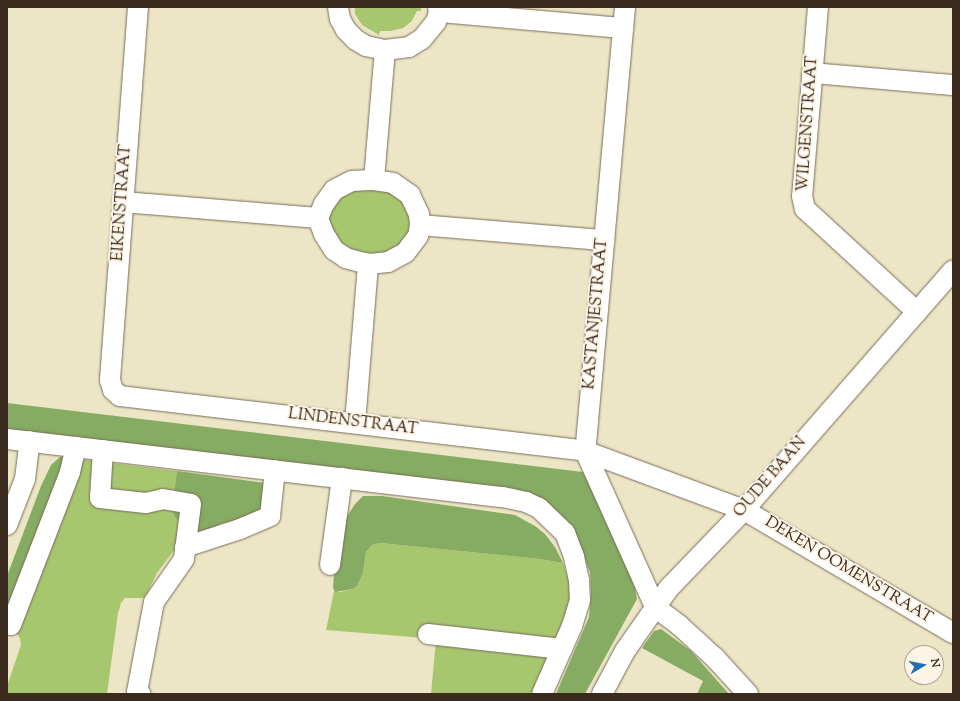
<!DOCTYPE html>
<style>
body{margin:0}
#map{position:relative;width:960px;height:701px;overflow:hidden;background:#ede6c6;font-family:"Sorts Mill Goudy",serif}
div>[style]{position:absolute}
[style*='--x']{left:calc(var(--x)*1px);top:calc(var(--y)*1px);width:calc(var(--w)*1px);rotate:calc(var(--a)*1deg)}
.green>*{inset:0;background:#a7c76f}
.forest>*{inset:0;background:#85ac62}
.roads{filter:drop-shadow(0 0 1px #796c59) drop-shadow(0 0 1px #796c59)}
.minor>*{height:20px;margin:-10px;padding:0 10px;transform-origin:10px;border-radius:10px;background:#fff}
span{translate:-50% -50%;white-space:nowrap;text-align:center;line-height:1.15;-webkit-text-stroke:4px #fcf5e5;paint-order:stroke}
.street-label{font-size:16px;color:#3b2a1e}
.frame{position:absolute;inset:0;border:8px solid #3b2a1e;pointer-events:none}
.north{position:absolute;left:904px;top:645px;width:40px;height:40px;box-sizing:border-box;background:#fcf5e5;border:1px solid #afa495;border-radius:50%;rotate:80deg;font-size:11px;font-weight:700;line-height:16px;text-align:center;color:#3b2a1e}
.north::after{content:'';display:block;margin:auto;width:14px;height:18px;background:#1f6fb2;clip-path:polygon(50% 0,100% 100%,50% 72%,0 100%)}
</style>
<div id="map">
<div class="green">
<i style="clip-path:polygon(355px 7px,421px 7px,421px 11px,417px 11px,411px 22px,403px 28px,391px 31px,380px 31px,379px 35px,362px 25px,355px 14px)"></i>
<i style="clip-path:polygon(383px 188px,408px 205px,412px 232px,395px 251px,362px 256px,336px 241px,329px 218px,330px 210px,345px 192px)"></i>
<i style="clip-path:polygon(79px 459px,177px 471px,172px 510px,183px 525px,175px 549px,157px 573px,145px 598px,125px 598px,121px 603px,118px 613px,107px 694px,7px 694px,7px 686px,21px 645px,20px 638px,7px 623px,7px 607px,17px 605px)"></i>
<i style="clip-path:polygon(380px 543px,540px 559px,563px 563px,569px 581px,571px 601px,533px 694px,431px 694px,436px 639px,326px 630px,334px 591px,340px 592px,353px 589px,357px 586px,363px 573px,366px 552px,372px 545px)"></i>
</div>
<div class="forest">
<i style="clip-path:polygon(7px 403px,583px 472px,613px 535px,635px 588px,637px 599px,585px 694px,556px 694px,589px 617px,591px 593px,590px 572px,577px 542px,557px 515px,7px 430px)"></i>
<i style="clip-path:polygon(64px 456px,79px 459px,17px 605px,7px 607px,7px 576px,41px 486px,51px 465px,60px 457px)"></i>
<i style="clip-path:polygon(177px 471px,272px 484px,259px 517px,223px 523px,197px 535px,175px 517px,172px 509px)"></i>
<i style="clip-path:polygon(363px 496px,382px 496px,515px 515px,535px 526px,545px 534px,555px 547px,563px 563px,540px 559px,380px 543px,372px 545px,366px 552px,363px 573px,357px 586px,353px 589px,335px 592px,333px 588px,334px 573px,346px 518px,355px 504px)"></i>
<i style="clip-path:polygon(661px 629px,691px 651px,729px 694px,697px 694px,703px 681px,642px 648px,654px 631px)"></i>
</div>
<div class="roads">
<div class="minor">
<i style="--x:138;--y:7;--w:374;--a:94.3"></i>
<i style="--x:110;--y:380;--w:10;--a:73"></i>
<i style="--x:113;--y:390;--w:9;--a:41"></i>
<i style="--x:120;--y:396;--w:468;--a:6.7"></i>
<i style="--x:585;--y:451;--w:170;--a:20.4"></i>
<i style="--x:744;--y:510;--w:243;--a:30.5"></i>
<i style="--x:338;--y:7;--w:12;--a:81"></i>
<i style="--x:340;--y:19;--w:13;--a:61"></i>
<i style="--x:346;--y:30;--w:14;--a:45"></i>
<i style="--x:356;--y:40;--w:12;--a:31"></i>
<i style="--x:366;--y:46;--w:19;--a:12"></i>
<i style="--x:385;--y:50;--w:24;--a:-7"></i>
<i style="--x:409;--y:47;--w:15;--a:-32"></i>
<i style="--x:422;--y:39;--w:22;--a:-51"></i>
<i style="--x:436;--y:22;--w:10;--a:-73"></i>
<i style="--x:439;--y:12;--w:5;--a:-101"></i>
<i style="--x:625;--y:7;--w:446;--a:95.1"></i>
<i style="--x:585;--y:451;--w:171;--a:65.8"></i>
<i style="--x:655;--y:607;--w:30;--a:37"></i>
<i style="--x:679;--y:625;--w:49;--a:42.5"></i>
<i style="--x:715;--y:658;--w:49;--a:47.5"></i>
<i style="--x:818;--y:7;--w:190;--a:94.8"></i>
<i style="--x:802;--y:196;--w:13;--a:77"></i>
<i style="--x:805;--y:209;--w:152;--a:42.6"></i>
<i style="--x:439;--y:12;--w:185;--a:5"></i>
<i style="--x:812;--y:73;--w:142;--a:4.9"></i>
<i style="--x:374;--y:180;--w:130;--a:-85.2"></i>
<i style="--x:123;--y:202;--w:196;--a:4.7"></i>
<i style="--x:420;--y:225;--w:11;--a:100"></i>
<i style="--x:418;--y:236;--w:21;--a:127"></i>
<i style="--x:405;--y:253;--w:19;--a:152"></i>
<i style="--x:388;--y:262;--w:20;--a:174"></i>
<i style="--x:368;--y:264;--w:23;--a:-165"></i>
<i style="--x:346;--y:258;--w:14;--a:-146"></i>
<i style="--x:334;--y:250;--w:19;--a:-122"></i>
<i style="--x:324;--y:234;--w:17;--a:-111"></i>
<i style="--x:318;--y:218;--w:15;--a:-67"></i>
<i style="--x:324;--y:204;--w:17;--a:-54"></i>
<i style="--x:334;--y:190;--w:20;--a:-27"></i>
<i style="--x:352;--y:181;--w:22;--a:-3"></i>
<i style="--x:374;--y:180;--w:19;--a:9"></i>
<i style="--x:393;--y:183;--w:21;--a:35"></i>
<i style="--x:410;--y:195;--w:21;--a:65"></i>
<i style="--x:419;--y:214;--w:11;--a:85"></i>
<i style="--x:420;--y:225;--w:185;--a:4.7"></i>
<i style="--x:355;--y:423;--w:160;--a:-85.3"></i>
<i style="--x:7;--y:439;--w:499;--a:6.7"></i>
<i style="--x:503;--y:497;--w:24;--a:12"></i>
<i style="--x:526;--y:502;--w:14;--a:25"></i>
<i style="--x:539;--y:508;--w:36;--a:44"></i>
<i style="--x:565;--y:533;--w:26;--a:69"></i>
<i style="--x:574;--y:557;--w:25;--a:78"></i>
<i style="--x:579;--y:581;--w:19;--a:87"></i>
<i style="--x:580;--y:600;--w:27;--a:107"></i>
<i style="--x:572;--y:626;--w:74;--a:113.8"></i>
<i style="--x:103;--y:450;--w:48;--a:93.6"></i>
<i style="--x:100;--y:498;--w:46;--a:6.2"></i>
<i style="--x:146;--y:503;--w:17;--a:-13"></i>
<i style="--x:163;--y:499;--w:28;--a:10"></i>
<i style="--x:191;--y:504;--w:55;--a:97.3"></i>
<i style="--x:184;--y:559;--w:52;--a:124.9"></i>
<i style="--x:154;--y:602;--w:92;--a:100.7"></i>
<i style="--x:137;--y:692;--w:4;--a:27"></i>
<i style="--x:7;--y:525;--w:49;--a:-68.6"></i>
<i style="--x:25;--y:479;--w:38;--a:-83"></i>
<i style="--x:185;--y:547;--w:58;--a:-18.1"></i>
<i style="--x:240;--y:529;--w:33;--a:-23"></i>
<i style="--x:270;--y:516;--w:46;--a:-83.8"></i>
<i style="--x:330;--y:565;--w:88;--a:-82.1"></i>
<i style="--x:7;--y:623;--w:4;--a:27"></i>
<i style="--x:11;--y:625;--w:164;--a:-68.9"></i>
<i style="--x:70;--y:472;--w:26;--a:-77"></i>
<i style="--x:428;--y:634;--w:135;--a:6.4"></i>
<i style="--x:602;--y:694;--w:49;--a:-61.9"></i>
<i style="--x:625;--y:651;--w:77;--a:-55.1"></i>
<i style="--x:669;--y:588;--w:108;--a:-46.1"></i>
<i style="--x:744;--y:510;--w:318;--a:-48.9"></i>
</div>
</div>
<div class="street-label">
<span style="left:809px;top:124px;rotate:-86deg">WILGENSTRAAT</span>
<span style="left:123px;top:203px;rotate:-86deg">EIKENSTRAAT</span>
<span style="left:597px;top:314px;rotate:-85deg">KASTANJESTRAAT</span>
<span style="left:353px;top:423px;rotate:7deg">LINDENSTRAAT</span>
<span style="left:771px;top:478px;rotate:-49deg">OUDE BAAN</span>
<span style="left:848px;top:571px;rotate:31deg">DEKEN OOMENSTRAAT</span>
</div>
<div class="frame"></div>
<div class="north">N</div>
</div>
